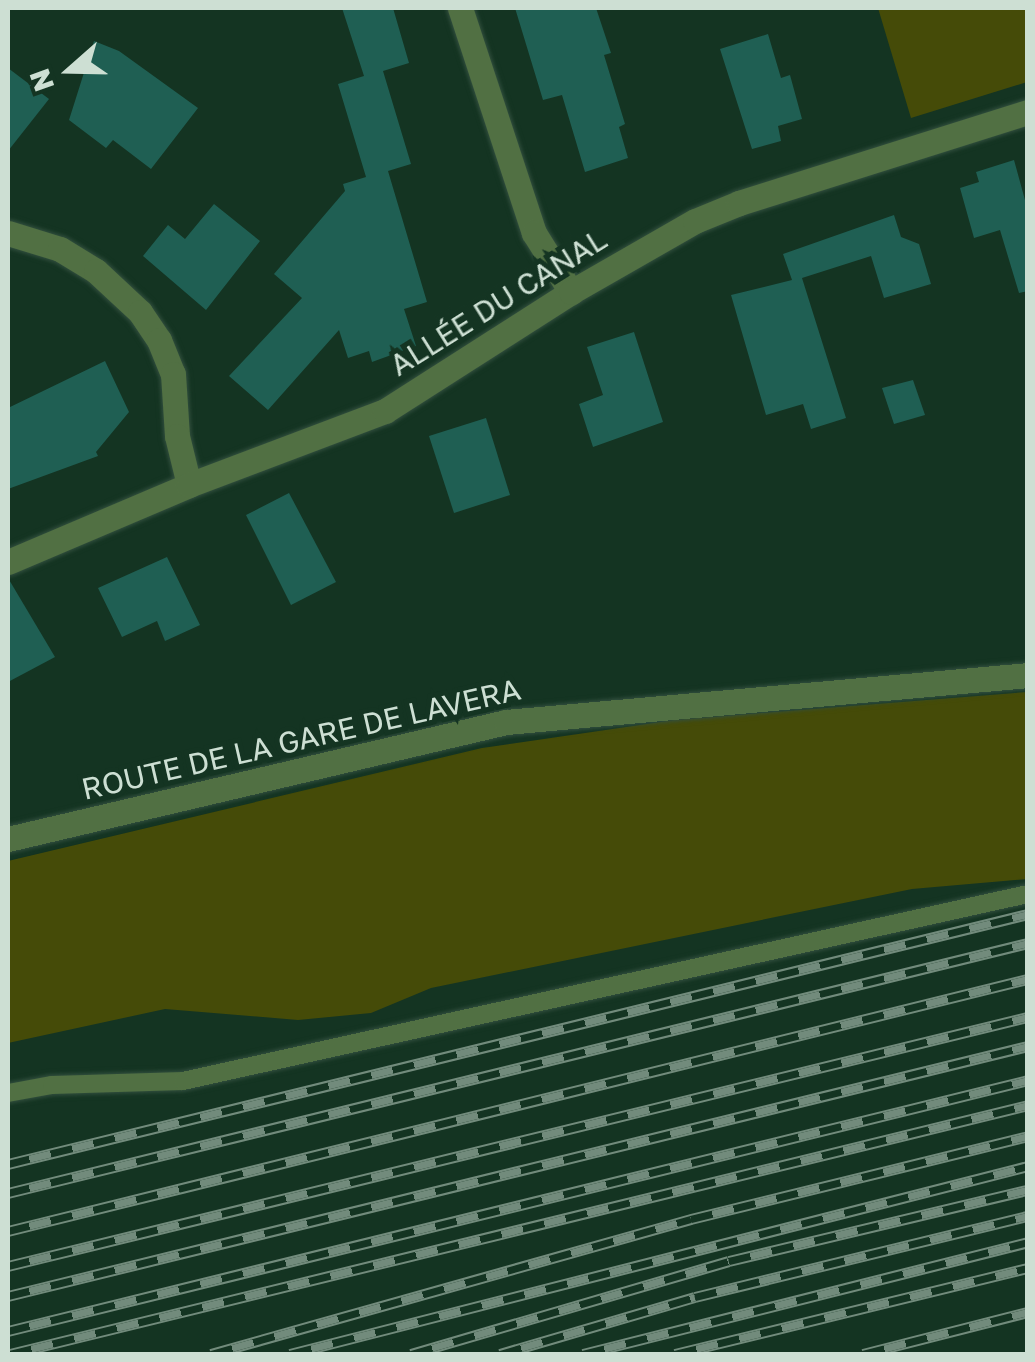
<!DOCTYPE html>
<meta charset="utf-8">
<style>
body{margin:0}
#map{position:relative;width:1035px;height:1362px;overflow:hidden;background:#143422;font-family:"Golos Text",sans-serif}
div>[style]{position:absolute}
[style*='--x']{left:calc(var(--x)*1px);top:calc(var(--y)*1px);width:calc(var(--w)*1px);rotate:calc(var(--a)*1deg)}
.green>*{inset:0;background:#454b08}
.building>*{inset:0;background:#1f5f53}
.roads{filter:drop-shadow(0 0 2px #324f3e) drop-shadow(0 0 2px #324f3e)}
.service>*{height:18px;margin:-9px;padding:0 9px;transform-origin:9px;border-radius:9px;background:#517043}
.minor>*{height:25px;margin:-12.5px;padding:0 12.5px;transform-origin:12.5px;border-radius:12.5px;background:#517043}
.tertiary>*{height:25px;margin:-12.5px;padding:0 12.5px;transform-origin:12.5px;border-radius:12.5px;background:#517043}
.rail>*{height:11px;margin-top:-5.5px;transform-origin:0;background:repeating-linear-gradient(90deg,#143422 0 22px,#728b7c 0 44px);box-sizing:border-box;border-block:2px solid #728b7c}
span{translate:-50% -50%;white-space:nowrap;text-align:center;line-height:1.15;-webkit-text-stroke:10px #143422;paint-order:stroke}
.street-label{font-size:30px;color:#cddfd3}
.frame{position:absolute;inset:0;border:10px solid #cddfd3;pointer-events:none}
.north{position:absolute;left:20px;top:20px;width:100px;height:100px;-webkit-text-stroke:8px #143422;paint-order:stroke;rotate:250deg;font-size:28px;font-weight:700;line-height:40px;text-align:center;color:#cddfd3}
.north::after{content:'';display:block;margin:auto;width:35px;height:45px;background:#cddfd3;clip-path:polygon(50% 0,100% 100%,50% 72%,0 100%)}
</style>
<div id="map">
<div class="green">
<i style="clip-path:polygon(878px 8px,1027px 8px,1027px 82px,911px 118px)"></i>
<i style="clip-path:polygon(1027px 692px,1027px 879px,912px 889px,431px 988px,371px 1013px,298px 1020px,165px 1009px,8px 1043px,8px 861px,482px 748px,674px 720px)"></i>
</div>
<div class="building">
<i style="clip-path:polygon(342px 8px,393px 8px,409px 63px,383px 71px,411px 164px,388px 171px,427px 302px,404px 309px,416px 346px,372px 362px,369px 351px,348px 358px,339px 330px,268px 410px,229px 376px,302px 298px,274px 274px,345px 191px,343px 184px,366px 177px,338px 84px,364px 76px)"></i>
<i style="clip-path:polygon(515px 8px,596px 8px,611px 53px,604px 55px,625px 124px,619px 127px,628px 158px,585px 172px,562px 95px,543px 100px)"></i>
<i style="clip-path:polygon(768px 34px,781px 78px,790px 75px,802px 119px,778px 126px,781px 141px,752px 149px,720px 49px)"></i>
<i style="clip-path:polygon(94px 41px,119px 51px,198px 108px,151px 169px,113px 140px,106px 148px,69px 120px)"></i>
<i style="clip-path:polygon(8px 68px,49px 99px,8px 151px)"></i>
<i style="clip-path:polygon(1014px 160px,1028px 211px,1028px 291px,1019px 293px,1000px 230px,974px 238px,960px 188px,979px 182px,976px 172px)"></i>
<i style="clip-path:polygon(214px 204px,260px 241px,206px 310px,143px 256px,168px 225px,185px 239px)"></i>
<i style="clip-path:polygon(894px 215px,901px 237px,919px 244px,931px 284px,884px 298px,871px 256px,802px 278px,846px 418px,811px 429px,803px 404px,766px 415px,731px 295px,792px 280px,783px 254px)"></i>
<i style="clip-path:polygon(634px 332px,663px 422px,593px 447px,579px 404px,603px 395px,587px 347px)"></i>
<i style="clip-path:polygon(105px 361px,129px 412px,96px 452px,98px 456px,8px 489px,8px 408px)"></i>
<i style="clip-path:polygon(913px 380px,925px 415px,894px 424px,882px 388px)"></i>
<i style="clip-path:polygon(486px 418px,510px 495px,454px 513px,429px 436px)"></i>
<i style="clip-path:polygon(289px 493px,336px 582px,291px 605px,246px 515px)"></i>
<i style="clip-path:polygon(167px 557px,200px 625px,165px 641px,157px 621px,122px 637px,98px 588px)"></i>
<i style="clip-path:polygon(8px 578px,55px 657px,8px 682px)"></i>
</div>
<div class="roads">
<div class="service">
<i style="--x:8;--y:1093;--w:45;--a:-10.3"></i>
<i style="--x:52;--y:1085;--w:131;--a:-1.7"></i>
<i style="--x:183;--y:1081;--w:865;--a:-12.48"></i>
</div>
<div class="minor">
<i style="--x:460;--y:8;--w:237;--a:71.8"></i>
<i style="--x:534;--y:233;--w:70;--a:57.9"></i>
<i style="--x:8;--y:233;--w:54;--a:17.1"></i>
<i style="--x:60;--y:249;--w:42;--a:31.4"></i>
<i style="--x:96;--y:271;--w:60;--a:43"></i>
<i style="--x:140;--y:312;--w:34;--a:56"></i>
<i style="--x:159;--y:340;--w:37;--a:68"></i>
<i style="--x:173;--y:374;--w:62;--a:86.3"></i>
<i style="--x:177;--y:436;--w:50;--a:76.2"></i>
<i style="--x:8;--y:562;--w:197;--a:-23"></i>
<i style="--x:189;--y:485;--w:210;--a:-20.7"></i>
<i style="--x:385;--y:411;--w:221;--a:-32.6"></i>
<i style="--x:571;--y:292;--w:143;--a:-29.8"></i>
<i style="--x:695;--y:221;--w:48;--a:-22.2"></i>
<i style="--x:739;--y:203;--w:303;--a:-17.5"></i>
</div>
<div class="tertiary">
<i style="--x:8;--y:839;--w:512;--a:-13.22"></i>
<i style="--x:506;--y:722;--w:524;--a:-5.14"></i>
</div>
</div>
<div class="rail">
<i style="--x:8;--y:1164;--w:1050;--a:-13.77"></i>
<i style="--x:8;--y:1193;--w:1050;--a:-13.77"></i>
<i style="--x:8;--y:1231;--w:1051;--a:-13.88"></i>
<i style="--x:8;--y:1266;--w:1050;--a:-13.72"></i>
<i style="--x:8;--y:1296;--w:1050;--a:-13.77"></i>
<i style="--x:8;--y:1331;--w:1050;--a:-13.82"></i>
<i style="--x:10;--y:1354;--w:1048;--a:-13.74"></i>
<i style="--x:211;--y:1354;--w:499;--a:-15.7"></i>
<i style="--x:691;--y:1219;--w:347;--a:-13.8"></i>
<i style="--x:290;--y:1354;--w:762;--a:-14.29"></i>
<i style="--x:411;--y:1354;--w:331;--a:-16.3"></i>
<i style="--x:729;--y:1261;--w:307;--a:-13.4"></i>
<i style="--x:500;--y:1354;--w:203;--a:-16.3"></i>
<i style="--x:695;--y:1297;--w:343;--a:-13.7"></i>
<i style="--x:583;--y:1354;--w:459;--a:-14.1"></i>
<i style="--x:675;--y:1354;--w:363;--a:-13.7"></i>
<i style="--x:863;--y:1354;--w:170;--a:-14.3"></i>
</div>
<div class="street-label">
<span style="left:498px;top:302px;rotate:-32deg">ALLÉE DU CANAL</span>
<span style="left:301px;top:739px;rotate:-13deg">ROUTE DE LA GARE DE LAVERA</span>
</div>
<div class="frame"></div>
<div class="north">N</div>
</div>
